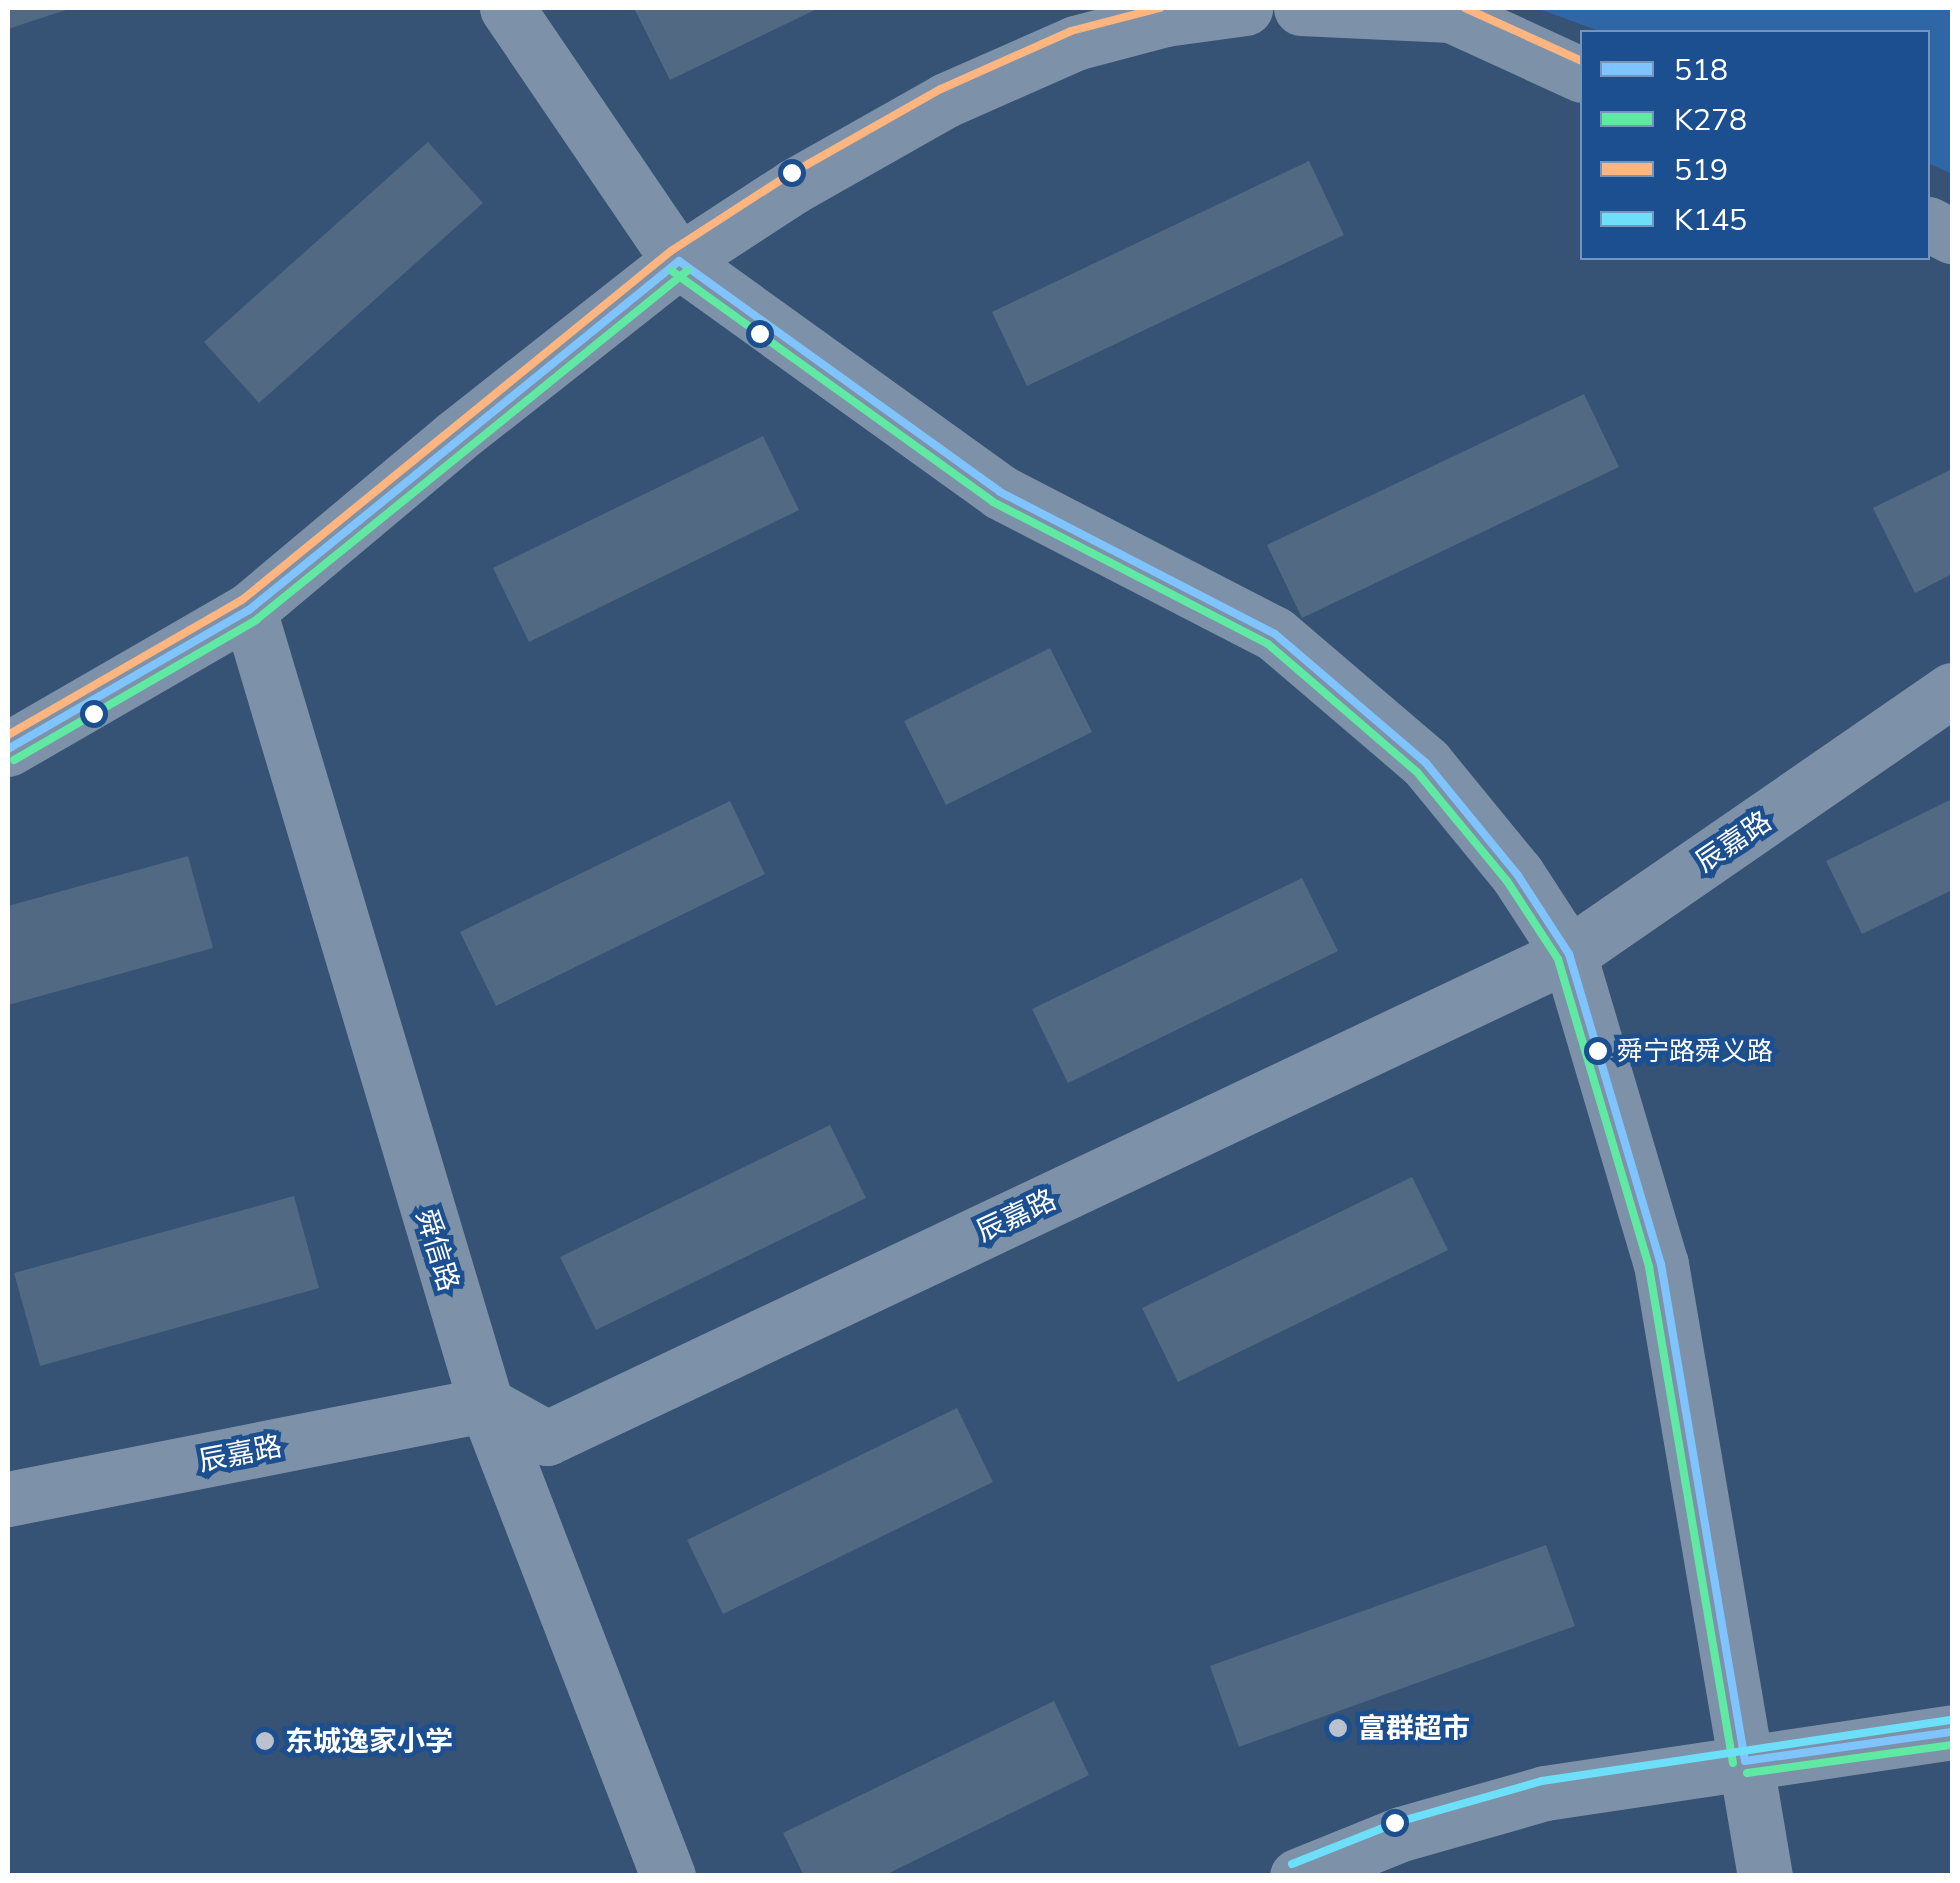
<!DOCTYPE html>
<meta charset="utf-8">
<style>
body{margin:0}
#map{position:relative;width:1960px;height:1883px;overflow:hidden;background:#365274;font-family:Mulish,"Noto Sans SC",sans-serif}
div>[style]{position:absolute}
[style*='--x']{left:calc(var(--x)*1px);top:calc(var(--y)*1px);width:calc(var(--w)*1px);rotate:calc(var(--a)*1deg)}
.green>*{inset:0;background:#2f66a5}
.building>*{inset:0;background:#526984}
.minor>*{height:55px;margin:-27.5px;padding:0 27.5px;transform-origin:27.5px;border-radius:27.5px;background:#7d92a8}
.bus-1>*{height:8px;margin:-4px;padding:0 4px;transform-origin:4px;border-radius:4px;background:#80c4ff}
.bus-2>*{height:8px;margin:-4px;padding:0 4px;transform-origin:4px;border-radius:4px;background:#60e9a3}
.bus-3>*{height:8px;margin:-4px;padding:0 4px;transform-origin:4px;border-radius:4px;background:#ffb580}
.bus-4>*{height:8px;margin:-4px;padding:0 4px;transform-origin:4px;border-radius:4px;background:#6ddff8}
.dots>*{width:28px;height:28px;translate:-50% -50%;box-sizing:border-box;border:5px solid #1b4f8f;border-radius:50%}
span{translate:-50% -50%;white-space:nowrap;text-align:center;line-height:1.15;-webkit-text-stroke:9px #1b4f8f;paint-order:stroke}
.bus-label{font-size:26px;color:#fff}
.left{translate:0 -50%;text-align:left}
.street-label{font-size:28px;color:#fff}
.poi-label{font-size:28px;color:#fff;font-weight:700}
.frame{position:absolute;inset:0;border:10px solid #fff;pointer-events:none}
.legend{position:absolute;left:1580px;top:30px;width:350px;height:230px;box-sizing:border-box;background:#1b4f8f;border:2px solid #7695bc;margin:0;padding:12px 18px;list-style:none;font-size:30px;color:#fff}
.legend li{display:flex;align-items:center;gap:20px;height:50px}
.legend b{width:50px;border:2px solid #7695bc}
</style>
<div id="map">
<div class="green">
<i style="clip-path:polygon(1536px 8px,1952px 8px,1952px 174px,1928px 163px,1928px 32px,1602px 32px)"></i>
</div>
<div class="building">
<i style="clip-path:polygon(8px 8px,72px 8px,8px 29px)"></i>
<i style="clip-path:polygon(634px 8px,819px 8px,670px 80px)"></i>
<i style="clip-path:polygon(428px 142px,483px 203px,259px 403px,204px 342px)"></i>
<i style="clip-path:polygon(1309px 161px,1344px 235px,1027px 386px,992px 312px)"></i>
<i style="clip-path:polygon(1584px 394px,1619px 467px,1302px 618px,1267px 545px)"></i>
<i style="clip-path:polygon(763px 436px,799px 510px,529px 642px,493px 568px)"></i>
<i style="clip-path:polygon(1952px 469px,1952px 574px,1915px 593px,1873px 508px)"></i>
<i style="clip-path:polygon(1050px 648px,1092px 732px,946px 805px,904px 721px)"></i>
<i style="clip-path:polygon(1952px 799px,1952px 890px,1862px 934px,1826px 861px)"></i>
<i style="clip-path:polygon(730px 801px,765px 874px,496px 1006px,460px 932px)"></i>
<i style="clip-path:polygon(188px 856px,213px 948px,8px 1005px,8px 906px)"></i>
<i style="clip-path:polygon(1302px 878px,1338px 951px,1068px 1083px,1032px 1009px)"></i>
<i style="clip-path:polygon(830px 1125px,866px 1198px,596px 1330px,560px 1257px)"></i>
<i style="clip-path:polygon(1412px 1177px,1448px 1250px,1178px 1382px,1142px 1308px)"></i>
<i style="clip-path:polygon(294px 1196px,319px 1288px,40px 1366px,14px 1273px)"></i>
<i style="clip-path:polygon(957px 1408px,993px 1482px,723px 1614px,687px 1540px)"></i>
<i style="clip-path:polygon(1546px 1545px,1575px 1626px,1239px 1747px,1210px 1666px)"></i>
<i style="clip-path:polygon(1054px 1701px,1089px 1775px,883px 1876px,804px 1876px,783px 1833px)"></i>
</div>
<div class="minor">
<i style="--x:507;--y:8;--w:306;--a:55.8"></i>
<i style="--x:679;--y:261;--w:395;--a:35.7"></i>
<i style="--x:1000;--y:492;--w:309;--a:27.3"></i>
<i style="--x:1275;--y:634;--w:199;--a:40.5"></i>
<i style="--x:1426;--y:763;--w:144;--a:50.7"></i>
<i style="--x:1517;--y:874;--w:95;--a:57"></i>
<i style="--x:1569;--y:954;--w:323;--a:73.5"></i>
<i style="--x:1661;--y:1264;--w:621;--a:80.36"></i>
<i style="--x:1301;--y:8;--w:150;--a:2.7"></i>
<i style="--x:1451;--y:15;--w:144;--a:24.6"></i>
<i style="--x:1928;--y:224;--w:27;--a:27"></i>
<i style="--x:249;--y:610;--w:829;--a:73.38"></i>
<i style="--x:486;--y:1404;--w:506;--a:68.91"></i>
<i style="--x:8;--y:749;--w:278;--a:-30"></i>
<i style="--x:249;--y:610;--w:269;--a:-40"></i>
<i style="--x:455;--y:437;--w:285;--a:-38.2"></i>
<i style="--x:679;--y:261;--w:137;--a:-33.1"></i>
<i style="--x:794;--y:186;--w:175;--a:-29.5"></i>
<i style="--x:946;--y:100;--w:141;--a:-23.8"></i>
<i style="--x:1075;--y:43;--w:93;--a:-14.9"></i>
<i style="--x:1165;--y:19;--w:81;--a:-7.8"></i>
<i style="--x:8;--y:1499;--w:487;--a:-11.2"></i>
<i style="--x:486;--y:1404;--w:70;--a:29.1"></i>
<i style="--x:547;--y:1438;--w:1131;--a:-25.34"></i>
<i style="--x:1569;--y:954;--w:465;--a:-34.6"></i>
<i style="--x:1297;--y:1876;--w:112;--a:-22"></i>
<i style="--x:1401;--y:1834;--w:150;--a:-15.9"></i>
<i style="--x:1545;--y:1793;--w:412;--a:-8.5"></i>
</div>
<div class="bus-1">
<i style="--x:679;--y:261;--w:395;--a:35.7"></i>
<i style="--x:1000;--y:492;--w:309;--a:27.3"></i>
<i style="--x:1275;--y:634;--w:199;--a:40.5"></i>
<i style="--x:1426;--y:763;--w:144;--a:50.7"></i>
<i style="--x:1517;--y:874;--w:95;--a:57"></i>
<i style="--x:1569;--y:954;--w:323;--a:73.5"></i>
<i style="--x:1661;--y:1264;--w:504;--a:80.41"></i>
<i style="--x:8;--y:749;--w:278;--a:-30"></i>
<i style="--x:249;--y:610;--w:554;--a:-39.06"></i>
<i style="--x:1745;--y:1761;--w:209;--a:-8"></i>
</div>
<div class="bus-2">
<i style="--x:672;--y:271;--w:395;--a:35.7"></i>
<i style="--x:993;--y:502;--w:309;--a:27.3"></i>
<i style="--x:1268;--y:644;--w:196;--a:40.7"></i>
<i style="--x:1417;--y:772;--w:141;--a:50.5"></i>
<i style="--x:1507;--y:881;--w:93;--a:56.8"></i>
<i style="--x:1558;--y:959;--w:321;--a:73.5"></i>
<i style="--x:1649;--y:1267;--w:503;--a:80.39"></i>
<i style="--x:14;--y:760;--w:280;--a:-30"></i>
<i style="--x:256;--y:620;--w:555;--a:-39"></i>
<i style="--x:1747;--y:1773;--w:207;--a:-7.8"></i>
</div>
<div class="bus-3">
<i style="--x:1465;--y:8;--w:128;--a:24.4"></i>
<i style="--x:8;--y:735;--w:270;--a:-30"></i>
<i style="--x:242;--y:600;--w:553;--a:-39.13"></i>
<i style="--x:671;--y:251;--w:138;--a:-32.9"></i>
<i style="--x:787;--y:176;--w:177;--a:-29.5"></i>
<i style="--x:941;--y:89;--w:142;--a:-24"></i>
<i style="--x:1071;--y:31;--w:92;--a:-14.5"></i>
</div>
<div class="bus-4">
<i style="--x:1292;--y:1864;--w:114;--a:-21.6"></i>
<i style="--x:1398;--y:1822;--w:150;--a:-15.9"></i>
<i style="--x:1542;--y:1781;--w:413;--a:-8.5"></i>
</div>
<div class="dots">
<i style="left:792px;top:173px;background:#fff"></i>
<i style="left:760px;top:334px;background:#fff"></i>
<i style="left:94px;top:714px;background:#fff"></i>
<i style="left:1598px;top:1051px;background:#fff"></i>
<i style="left:1338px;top:1728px;background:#b9c2ce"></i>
<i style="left:265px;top:1741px;background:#b9c2ce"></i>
<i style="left:1395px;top:1823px;background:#fff"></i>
</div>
<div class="bus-label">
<span class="left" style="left:1617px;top:1051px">舜宁路舜义路</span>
</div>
<div class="street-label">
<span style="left:1733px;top:841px;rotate:-34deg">辰嘉路</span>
<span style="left:1016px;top:1215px;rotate:-25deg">辰嘉路</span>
<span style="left:438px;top:1250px;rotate:73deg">舜信路</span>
<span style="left:240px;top:1453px;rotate:-11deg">辰嘉路</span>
</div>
<div class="poi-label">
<span class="left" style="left:1358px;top:1728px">富群超市</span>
<span class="left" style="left:285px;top:1741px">东城逸家小学</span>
</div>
<div class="frame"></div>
<ul class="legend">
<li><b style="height:12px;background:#80c4ff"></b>518</li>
<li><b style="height:12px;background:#60e9a3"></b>K278</li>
<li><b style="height:12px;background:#ffb580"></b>519</li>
<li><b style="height:12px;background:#6ddff8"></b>K145</li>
</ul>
</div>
